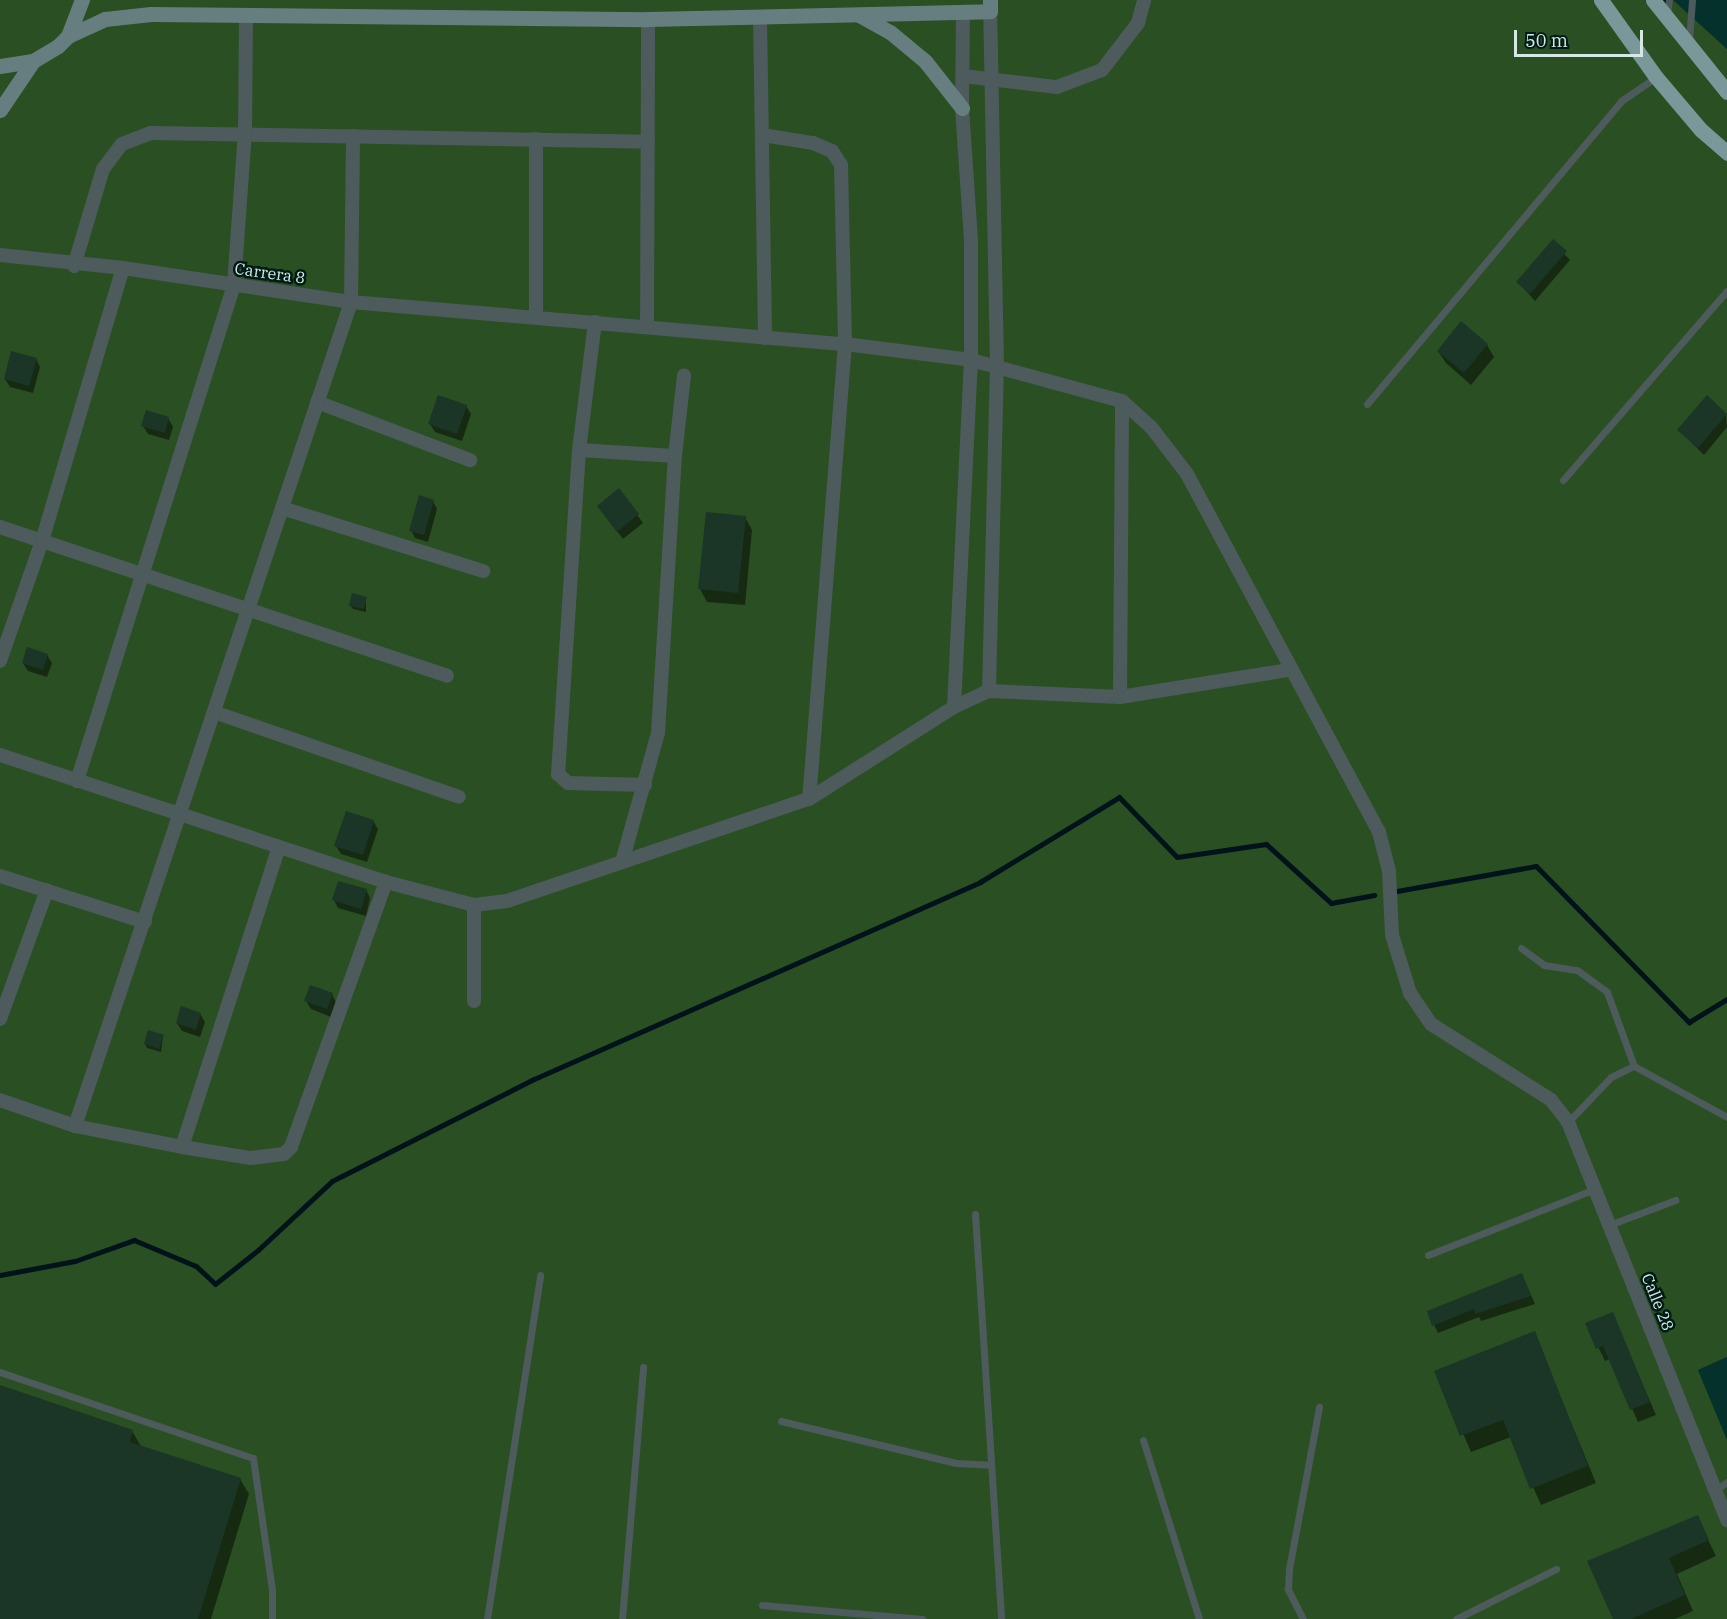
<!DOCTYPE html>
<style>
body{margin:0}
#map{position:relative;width:1727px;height:1619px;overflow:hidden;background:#03241f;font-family:"IBM Plex Serif",serif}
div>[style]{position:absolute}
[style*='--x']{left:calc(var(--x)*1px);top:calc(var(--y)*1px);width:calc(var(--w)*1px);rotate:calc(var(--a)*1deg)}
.built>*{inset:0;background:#04312b}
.green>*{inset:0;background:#2a4f22}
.shadow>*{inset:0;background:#0007}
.stream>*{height:5px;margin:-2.5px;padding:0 2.5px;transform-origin:2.5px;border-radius:2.5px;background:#00121a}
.building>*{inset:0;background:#1b3527}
.lane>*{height:7px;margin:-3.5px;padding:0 3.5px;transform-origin:3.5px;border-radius:3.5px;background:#4d5b5c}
.street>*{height:14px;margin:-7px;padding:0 7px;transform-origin:7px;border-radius:7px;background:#4d5b5c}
.secondary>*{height:15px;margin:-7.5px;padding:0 7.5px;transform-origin:7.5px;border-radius:7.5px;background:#667e7f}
.primary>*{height:15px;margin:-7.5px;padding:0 7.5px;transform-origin:7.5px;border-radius:7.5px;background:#7a989a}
span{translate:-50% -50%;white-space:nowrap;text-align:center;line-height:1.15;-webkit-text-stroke:5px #001b16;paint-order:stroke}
.street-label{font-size:16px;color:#d6e8e3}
.scale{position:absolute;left:1514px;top:30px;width:129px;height:27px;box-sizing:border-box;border:3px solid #d6e8e3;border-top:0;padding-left:8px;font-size:18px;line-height:21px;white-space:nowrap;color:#d6e8e3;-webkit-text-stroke:4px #001b16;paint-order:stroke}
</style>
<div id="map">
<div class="built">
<i style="clip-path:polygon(1673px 0,1727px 0,1727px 49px,1703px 28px)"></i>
<i style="clip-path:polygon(1727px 1357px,1727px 1440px,1698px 1370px)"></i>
</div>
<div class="green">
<i style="clip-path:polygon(0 0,1659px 0,1669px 15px,1673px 0,1727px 49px,1727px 1357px,1698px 1370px,1727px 1440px,1727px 1619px,0 1619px)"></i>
</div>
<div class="shadow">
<i style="clip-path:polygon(1553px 242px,1570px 260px,1535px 301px,1518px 282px)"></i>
<i style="clip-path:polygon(1487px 345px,1494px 357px,1471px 385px,1446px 363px,1438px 351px)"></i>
<i style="clip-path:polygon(36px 359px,40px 367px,33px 393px,10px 387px,5px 379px)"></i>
<i style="clip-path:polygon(466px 406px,471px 414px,462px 441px,435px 432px,430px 424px)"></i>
<i style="clip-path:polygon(1726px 414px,1727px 427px,1704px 455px,1679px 430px)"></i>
<i style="clip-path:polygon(168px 418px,173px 427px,169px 440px,148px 434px,143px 426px)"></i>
<i style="clip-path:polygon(619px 490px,643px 523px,623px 539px,604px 514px)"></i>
<i style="clip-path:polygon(433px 501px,437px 509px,428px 542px,415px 538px,411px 530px)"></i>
<i style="clip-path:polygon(745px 517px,752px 530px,745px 605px,707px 602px,700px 589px)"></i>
<i style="clip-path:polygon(366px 598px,366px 612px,353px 609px,351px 606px)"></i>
<i style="clip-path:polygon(47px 655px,52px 663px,47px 677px,28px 671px,23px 663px)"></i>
<i style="clip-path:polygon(373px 821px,378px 829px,367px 862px,341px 854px,336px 846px)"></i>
<i style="clip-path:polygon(366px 890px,370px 898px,366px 916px,338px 908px,334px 900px)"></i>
<i style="clip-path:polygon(332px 994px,336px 1003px,331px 1017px,311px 1009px,306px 1001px)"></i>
<i style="clip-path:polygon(200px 1014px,205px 1022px,200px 1037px,182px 1031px,177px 1023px)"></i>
<i style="clip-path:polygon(163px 1036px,161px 1052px,147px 1048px,145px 1044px)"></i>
<i style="clip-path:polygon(1522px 1275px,1535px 1304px,1481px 1321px,1479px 1317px,1438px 1333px,1434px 1325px)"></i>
<i style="clip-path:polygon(1612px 1314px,1656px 1415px,1638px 1422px,1610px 1359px,1605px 1361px,1587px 1324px)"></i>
<i style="clip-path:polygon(1534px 1333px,1596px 1483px,1541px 1505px,1511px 1437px,1471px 1452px,1436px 1371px)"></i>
<i style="clip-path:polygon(0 1387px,132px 1431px,142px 1448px,240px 1479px,249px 1494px,211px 1619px,0 1619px)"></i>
<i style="clip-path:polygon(1697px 1517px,1716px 1556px,1677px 1574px,1693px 1611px,1675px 1619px,1614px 1619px)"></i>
</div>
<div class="stream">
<i style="--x:1397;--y:891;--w:141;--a:-10.2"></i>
<i style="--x:1536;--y:866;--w:219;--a:45.6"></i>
<i style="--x:1689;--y:1022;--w:44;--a:-31.2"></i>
<i style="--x:0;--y:1275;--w:76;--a:-10.6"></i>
<i style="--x:75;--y:1261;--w:63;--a:-19.6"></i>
<i style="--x:134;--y:1240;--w:67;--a:22.8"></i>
<i style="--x:196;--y:1266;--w:26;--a:43"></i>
<i style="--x:215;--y:1284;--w:55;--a:-38.3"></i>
<i style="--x:258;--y:1250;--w:101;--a:-43"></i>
<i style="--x:332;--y:1181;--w:226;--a:-26.8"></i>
<i style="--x:534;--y:1079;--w:488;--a:-23.8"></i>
<i style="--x:980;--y:882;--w:163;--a:-31.4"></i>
<i style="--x:1119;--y:797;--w:83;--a:46"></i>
<i style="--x:1177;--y:857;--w:90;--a:-8.3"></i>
<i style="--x:1266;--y:844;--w:88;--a:42.2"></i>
<i style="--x:1331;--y:903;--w:44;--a:-10.5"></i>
</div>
<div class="building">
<i style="clip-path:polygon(1553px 239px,1567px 251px,1530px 294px,1516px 282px)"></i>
<i style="clip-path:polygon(1461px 321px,1488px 344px,1464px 373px,1437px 351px)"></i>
<i style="clip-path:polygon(11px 351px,37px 358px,29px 386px,4px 379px)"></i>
<i style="clip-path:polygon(438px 395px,467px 405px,457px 434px,428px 424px)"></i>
<i style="clip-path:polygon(1707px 395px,1727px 414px,1698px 448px,1677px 430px)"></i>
<i style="clip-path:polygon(146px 410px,169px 417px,165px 433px,141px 426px)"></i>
<i style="clip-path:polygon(619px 488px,639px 514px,617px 532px,597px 506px)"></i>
<i style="clip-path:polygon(419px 495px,434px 500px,424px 535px,409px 531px)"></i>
<i style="clip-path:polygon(706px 512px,746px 516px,738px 593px,698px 589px)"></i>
<i style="clip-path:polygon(352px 593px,367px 597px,364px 609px,349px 606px)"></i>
<i style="clip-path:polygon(27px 647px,48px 654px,43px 670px,22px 663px)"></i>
<i style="clip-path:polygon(346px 811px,374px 820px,363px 855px,334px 846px)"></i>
<i style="clip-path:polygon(338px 881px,367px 889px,361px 909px,332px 900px)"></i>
<i style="clip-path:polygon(310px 985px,333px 993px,327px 1009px,304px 1001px)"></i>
<i style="clip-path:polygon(181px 1006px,201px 1013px,196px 1030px,176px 1023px)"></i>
<i style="clip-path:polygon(148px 1030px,164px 1035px,159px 1049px,144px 1044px)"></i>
<i style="clip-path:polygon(1522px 1273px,1531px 1296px,1475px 1314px,1474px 1309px,1432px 1326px,1427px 1311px)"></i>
<i style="clip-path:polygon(1613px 1312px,1650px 1402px,1630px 1410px,1603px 1346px,1596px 1349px,1585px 1323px)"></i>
<i style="clip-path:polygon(1535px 1331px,1588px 1466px,1530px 1489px,1503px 1420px,1460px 1436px,1434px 1371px)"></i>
<i style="clip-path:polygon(0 1385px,133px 1430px,130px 1442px,241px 1478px,198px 1619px,0 1619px)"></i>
<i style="clip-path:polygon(1698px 1515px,1709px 1540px,1669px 1558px,1685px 1595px,1631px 1619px,1613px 1619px,1587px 1561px)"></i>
</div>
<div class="lane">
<i style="--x:1667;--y:14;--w:14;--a:-82"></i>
<i style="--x:1689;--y:40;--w:40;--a:-85.7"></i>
<i style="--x:1367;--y:404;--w:395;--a:-50"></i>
<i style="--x:1621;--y:101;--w:42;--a:-34.4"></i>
<i style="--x:1563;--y:480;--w:250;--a:-49.1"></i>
<i style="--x:1521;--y:948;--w:29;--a:36"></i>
<i style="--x:1544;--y:965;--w:33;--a:9"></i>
<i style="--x:1577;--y:970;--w:37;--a:36"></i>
<i style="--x:1607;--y:992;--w:79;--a:70"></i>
<i style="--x:1568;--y:1122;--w:62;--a:-46.3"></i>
<i style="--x:1611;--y:1077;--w:25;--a:-26"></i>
<i style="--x:1634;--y:1066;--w:106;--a:28.7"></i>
<i style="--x:975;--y:1214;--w:406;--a:86.3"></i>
<i style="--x:1609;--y:1225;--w:71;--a:-20.7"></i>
<i style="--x:1428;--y:1255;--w:180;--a:-21.6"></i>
<i style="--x:0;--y:1372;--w:267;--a:18.8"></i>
<i style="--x:253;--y:1458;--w:133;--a:81.8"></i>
<i style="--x:272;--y:1590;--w:29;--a:90"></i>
<i style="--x:781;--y:1421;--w:180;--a:13.5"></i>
<i style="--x:956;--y:1463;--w:35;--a:3"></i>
<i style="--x:1143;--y:1440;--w:188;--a:72.6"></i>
<i style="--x:1715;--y:1490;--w:14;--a:-34"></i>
<i style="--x:762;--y:1605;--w:161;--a:5"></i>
<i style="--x:487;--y:1619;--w:348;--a:-81.2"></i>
<i style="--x:622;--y:1619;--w:253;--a:-85.2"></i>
<i style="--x:1303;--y:1619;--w:34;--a:-117"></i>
<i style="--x:1288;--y:1589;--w:20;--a:-87"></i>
<i style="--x:1289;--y:1569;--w:165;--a:-79.5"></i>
<i style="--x:1456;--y:1619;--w:112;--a:-26.6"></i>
</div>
<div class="street">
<i style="--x:760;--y:17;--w:321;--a:89.1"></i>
<i style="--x:963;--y:76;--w:95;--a:6.7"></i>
<i style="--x:1057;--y:87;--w:48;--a:-20.7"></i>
<i style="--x:1102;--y:70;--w:59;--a:-52.5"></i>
<i style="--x:1138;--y:23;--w:24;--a:-75"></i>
<i style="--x:762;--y:135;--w:52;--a:8.9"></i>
<i style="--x:813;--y:143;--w:21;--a:23"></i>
<i style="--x:832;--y:151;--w:17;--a:57"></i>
<i style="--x:841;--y:165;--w:179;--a:88.7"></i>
<i style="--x:845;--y:344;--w:456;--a:94.5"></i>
<i style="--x:0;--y:255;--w:124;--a:6"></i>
<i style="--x:123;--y:268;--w:231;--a:8.5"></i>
<i style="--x:351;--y:302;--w:496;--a:4.9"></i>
<i style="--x:845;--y:344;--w:127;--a:7.2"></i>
<i style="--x:971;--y:360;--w:156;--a:15.2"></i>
<i style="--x:1122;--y:401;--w:39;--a:42"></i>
<i style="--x:1151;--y:427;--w:59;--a:52.5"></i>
<i style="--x:1187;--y:474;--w:406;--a:61.8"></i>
<i style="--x:1379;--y:832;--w:40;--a:75.6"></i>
<i style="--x:1389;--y:871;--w:64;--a:87.3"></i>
<i style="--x:1392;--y:935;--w:61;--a:72.8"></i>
<i style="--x:1410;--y:993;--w:37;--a:56"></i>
<i style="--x:1431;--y:1024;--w:142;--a:32.3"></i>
<i style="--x:1551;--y:1100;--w:28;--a:52"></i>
<i style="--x:1568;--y:1122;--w:429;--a:68.2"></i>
<i style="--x:74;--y:266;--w:101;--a:-73.4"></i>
<i style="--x:103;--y:169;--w:31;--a:-53"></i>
<i style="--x:122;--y:144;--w:31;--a:-21"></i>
<i style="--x:151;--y:133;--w:497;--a:1"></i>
<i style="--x:536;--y:316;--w:177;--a:-90"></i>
<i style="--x:595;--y:322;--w:129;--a:97.1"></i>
<i style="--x:579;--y:450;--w:325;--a:93.7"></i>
<i style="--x:558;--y:774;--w:13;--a:42"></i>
<i style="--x:568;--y:783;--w:77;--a:1.5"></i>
<i style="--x:647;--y:326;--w:307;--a:-89.8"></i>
<i style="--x:317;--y:402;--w:164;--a:20.8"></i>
<i style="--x:579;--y:450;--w:96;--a:3.6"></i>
<i style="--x:282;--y:508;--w:211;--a:17.4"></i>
<i style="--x:0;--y:527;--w:471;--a:18.4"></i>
<i style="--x:0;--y:661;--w:127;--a:-70.7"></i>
<i style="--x:42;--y:541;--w:285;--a:-73.5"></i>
<i style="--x:989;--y:691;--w:325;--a:-88.6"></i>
<i style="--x:997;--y:366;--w:355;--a:-91.1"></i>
<i style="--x:1120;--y:697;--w:296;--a:-89.6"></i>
<i style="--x:954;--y:707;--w:347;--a:-87.2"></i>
<i style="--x:971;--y:360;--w:120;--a:-90"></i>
<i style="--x:971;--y:240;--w:132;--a:-93.9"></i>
<i style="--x:962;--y:108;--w:96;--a:-89.4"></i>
<i style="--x:214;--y:712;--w:259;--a:19.1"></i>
<i style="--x:0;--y:755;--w:406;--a:18.2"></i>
<i style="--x:386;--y:882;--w:91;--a:14.6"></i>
<i style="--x:474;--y:905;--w:33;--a:-7"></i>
<i style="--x:507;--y:901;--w:319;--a:-18.7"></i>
<i style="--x:809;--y:799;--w:172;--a:-32.4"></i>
<i style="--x:954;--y:707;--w:38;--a:-25"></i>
<i style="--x:989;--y:691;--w:131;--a:2.6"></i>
<i style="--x:1120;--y:697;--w:171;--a:-9.1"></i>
<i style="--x:77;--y:781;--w:520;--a:-72.44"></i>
<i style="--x:234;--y:285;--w:152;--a:-85.9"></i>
<i style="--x:245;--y:133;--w:118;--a:-89.5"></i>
<i style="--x:622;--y:862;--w:134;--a:-74.4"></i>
<i style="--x:658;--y:733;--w:278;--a:-86.5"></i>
<i style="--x:675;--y:456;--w:81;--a:-83.6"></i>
<i style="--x:0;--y:876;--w:152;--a:17.6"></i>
<i style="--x:474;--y:1001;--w:96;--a:-90"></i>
<i style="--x:0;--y:1019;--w:137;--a:-70"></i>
<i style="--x:0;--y:1100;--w:79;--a:19.1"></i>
<i style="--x:75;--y:1126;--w:109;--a:11.1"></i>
<i style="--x:182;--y:1147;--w:70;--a:9.1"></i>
<i style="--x:251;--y:1158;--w:33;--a:-7"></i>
<i style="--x:284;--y:1154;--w:10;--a:-45"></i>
<i style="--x:291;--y:1147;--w:282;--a:-70.3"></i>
<i style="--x:75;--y:1126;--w:869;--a:-71.48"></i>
<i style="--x:351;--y:302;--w:166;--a:-89.3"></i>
<i style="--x:182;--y:1147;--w:315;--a:-72.1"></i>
</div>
<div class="secondary">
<i style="--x:859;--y:15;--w:35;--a:29"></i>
<i style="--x:890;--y:32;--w:45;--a:39.6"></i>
<i style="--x:925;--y:61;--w:60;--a:51.8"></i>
<i style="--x:68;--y:36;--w:41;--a:-24.7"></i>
<i style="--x:105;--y:19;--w:46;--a:-6.2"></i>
<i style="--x:151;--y:14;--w:497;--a:0.6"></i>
<i style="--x:648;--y:19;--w:342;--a:-1.3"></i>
<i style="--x:990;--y:11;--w:11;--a:-90"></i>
<i style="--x:0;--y:66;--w:33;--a:-9"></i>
<i style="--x:33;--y:61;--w:29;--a:-31"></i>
<i style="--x:58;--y:46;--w:14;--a:-45"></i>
<i style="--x:68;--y:36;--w:39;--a:-69"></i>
<i style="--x:0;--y:110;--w:59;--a:-56"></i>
</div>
<div class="primary">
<i style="--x:1601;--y:0;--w:95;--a:54.5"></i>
<i style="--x:1656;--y:77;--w:70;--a:49.7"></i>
<i style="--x:1701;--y:130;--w:35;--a:41"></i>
<i style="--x:1653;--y:0;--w:118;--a:51.2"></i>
</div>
<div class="street-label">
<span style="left:270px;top:273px;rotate:8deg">Carrera 8</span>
<span style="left:1658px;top:1302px;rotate:68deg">Calle 28</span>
</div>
<div class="scale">50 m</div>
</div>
